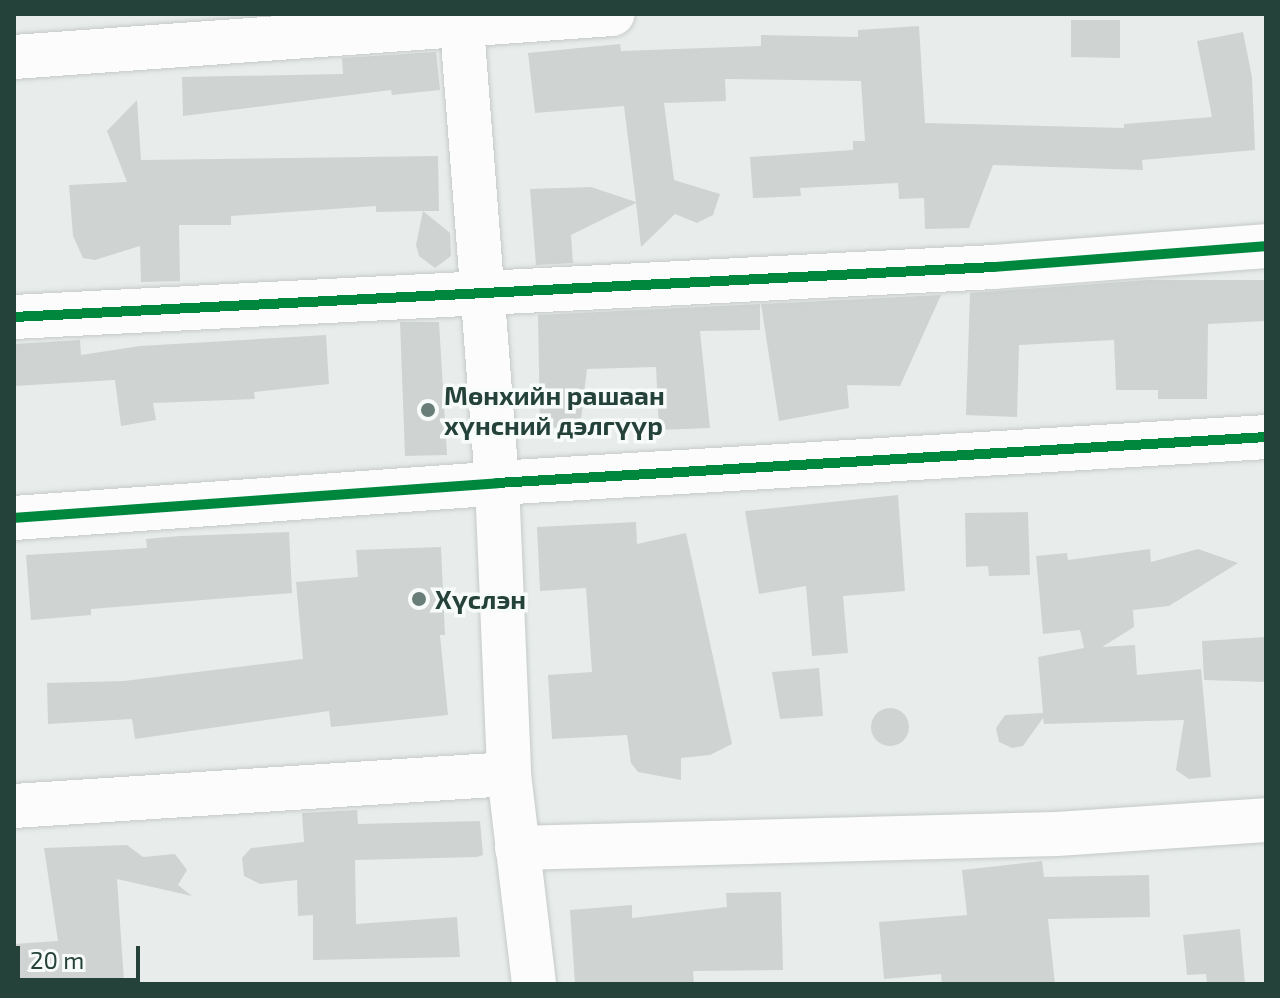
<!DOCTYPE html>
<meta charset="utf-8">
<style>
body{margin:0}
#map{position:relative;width:1280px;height:998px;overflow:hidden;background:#e8edeb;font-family:"Exo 2",sans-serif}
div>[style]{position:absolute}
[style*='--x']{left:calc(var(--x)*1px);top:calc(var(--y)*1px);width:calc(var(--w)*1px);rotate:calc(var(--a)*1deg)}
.building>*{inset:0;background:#cfd4d2}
.round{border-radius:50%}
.roads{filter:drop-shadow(0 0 2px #c5cac8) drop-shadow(0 0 2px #c5cac8)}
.minor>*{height:44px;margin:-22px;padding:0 22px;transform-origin:22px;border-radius:22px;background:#fcfcfc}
.cycleway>*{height:10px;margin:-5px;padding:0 5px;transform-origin:5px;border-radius:5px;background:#00873e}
.dots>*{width:22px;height:22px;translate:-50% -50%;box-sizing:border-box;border:4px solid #f7fbf9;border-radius:50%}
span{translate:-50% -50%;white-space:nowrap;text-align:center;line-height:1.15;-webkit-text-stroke:7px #f7fbf9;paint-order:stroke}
.poi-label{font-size:26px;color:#24423a;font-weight:700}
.left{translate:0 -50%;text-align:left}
.frame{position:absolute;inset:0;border:16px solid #24423a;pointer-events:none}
.scale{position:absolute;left:16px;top:946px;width:124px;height:36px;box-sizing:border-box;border:4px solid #24423a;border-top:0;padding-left:10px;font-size:24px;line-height:28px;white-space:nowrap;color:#24423a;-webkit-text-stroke:6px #f7fbf9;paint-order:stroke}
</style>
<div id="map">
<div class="building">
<i style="clip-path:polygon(1071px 20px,1120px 20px,1120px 58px,1071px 57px)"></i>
<i style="clip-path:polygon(919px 26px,925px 123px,1124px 128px,1124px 124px,1212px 117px,1197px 41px,1243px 32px,1252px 77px,1255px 150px,1142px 160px,1143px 170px,993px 165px,969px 228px,925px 229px,924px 198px,899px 199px,898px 183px,800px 188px,801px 196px,753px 198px,750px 157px,853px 150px,853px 141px,865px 141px,861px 81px,725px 79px,726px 101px,664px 103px,674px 180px,720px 194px,713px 215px,697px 223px,675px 214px,641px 247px,636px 203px,571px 235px,573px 263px,536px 265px,530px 189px,591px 187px,636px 202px,624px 106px,535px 113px,528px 53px,620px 44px,621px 51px,761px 46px,761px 35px,858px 37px,858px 30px)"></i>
<i style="clip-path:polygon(436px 52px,440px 90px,392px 95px,391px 90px,183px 116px,182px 77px,343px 74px,342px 58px)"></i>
<i style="clip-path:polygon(137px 100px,141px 160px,438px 156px,439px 211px,423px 211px,450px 233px,451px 256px,435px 268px,419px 256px,416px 245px,423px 211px,376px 212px,376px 206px,231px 216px,231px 225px,179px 225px,180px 281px,141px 282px,140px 246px,95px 260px,83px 258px,73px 236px,69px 185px,127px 182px,107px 131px)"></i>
<i style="clip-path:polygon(1148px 280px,1266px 280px,1266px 321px,1208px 324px,1207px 399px,1158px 399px,1158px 390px,1116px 390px,1114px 340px,1019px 345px,1017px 417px,966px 415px,970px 293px)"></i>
<i style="clip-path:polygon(941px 295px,900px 386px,847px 385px,849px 408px,779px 421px,761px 304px)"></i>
<i style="clip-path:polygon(760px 304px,760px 330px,700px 331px,710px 428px,659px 430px,656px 367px,587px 369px,580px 428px,540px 427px,538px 315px)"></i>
<i style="clip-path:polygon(400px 322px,439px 322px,447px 455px,405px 456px)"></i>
<i style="clip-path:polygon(326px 335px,329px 384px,254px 392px,255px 399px,153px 403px,156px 420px,121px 426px,115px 380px,14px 386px,14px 344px,80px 340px,81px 355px,140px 346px)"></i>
<i style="clip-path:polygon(898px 495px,905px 591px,843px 596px,848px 653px,812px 656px,806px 586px,759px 594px,745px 511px)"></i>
<i style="clip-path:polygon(1028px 512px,1030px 575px,989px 576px,988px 566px,966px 567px,965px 513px)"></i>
<i style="clip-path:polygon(636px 522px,637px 544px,686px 533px,732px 744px,710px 755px,681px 758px,681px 780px,638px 772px,631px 763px,627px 735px,552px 739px,548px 675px,592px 672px,586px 588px,540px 591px,537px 527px)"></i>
<i style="clip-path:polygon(289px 532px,292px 593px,91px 609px,91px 615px,31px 620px,26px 555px,147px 548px,146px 539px,180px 536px)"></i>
<i style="clip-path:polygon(441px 547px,445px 635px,440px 635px,448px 715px,331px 727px,329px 711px,135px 739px,132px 719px,48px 724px,47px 683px,124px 681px,303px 659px,296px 582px,358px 577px,356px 550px)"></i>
<i style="clip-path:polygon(1150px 549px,1151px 562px,1198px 549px,1238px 563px,1169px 606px,1133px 610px,1134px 627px,1102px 647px,1135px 645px,1137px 675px,1201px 669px,1211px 777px,1189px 779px,1176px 770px,1184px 720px,1044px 724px,1043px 718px,1023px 746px,1012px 748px,999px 742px,996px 728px,1005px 715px,1043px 713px,1038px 657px,1084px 648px,1080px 630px,1043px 634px,1036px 556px,1067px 553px,1068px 560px)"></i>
<i style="clip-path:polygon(1266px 637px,1266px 682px,1204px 680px,1202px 641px)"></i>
<i style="clip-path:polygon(819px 668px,823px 716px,780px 719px,772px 672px)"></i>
<i class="round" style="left:871px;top:708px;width:38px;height:38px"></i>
<i style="clip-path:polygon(357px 810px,358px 824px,480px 821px,483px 855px,477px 857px,355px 860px,356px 924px,457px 917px,460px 957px,313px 960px,313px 915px,298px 916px,297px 880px,260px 884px,244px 876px,242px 858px,251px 848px,304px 842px,302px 813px)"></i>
<i style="clip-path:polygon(127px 845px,143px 857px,175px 854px,187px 870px,178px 885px,192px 896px,117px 879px,124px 981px,14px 984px,14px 944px,58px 941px,44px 848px)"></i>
<i style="clip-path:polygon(1042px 861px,1044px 877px,1149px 875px,1150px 917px,1048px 919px,1055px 984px,942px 984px,941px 974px,884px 979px,879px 922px,967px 915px,962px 870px)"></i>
<i style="clip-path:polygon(781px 892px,783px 970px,693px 971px,694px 984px,575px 984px,570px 910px,632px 905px,632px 918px,727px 907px,726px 893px)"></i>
<i style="clip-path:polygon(1240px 929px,1245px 984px,1207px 984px,1206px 974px,1187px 975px,1183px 935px)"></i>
</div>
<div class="roads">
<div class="minor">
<i style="--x:461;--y:14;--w:470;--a:85.6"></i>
<i style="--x:497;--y:483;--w:291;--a:87.6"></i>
<i style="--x:509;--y:774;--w:211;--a:83.2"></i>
<i style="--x:14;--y:57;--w:600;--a:-4.11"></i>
<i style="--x:14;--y:317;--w:981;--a:-2.92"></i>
<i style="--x:994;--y:267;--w:273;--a:-4.4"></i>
<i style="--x:14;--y:518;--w:484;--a:-4.1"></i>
<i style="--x:497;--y:483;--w:770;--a:-3.42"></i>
<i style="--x:14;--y:806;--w:496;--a:-3.7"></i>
<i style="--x:517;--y:848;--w:540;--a:-1.49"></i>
<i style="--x:1057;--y:834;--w:209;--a:-3.8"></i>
</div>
</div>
<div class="cycleway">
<i style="--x:14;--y:317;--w:981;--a:-2.92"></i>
<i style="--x:994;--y:267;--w:273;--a:-4.4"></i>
<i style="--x:14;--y:518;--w:484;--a:-4.1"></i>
<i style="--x:497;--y:483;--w:770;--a:-3.42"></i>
</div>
<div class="dots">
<i style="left:428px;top:410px;background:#697e78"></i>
<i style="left:419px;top:599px;background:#697e78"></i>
</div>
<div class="poi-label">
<span class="left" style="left:444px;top:410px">Мөнхийн рашаан<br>хүнсний дэлгүүр</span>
<span class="left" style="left:435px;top:599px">Хүслэн</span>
</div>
<div class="frame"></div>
<div class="scale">20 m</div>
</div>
